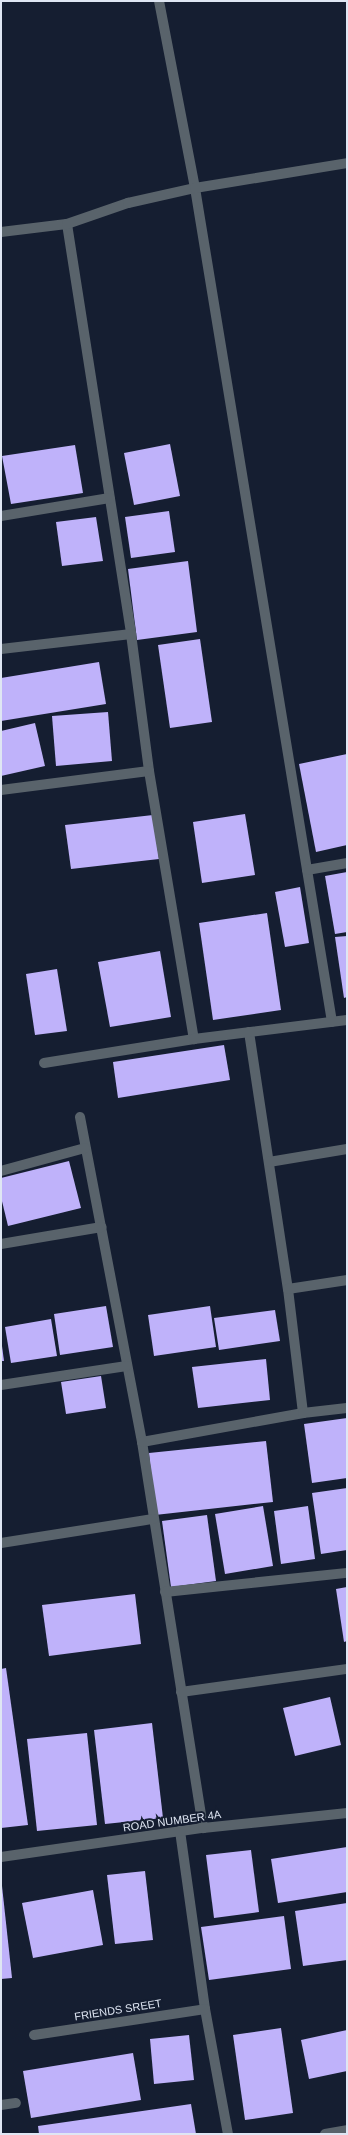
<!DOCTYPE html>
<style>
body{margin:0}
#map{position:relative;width:348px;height:2135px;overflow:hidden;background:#151e31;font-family:Helvetica,sans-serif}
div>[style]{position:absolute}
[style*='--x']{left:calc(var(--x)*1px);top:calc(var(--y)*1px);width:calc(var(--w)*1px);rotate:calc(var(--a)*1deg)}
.building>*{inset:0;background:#bfb2fa}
.minor>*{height:10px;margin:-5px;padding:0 5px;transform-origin:5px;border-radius:5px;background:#59636b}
span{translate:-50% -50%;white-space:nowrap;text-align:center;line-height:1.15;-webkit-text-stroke:4px #151e31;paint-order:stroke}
.street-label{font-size:11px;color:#dfe6f3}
.frame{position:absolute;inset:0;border:2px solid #dfe6f3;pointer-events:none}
</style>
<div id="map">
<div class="building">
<i style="clip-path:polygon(170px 444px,180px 496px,134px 505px,124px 453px)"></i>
<i style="clip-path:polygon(75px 445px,83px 493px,11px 504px,2px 456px)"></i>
<i style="clip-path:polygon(169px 511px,175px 552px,131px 558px,125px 517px)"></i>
<i style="clip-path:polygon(96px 517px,103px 561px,62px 566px,56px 522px)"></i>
<i style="clip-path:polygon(188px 561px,197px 632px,137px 640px,128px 569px)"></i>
<i style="clip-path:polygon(200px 639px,212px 722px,170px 728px,158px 645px)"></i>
<i style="clip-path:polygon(99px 662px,106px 704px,1px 721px,1px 678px)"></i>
<i style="clip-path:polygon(108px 712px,112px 761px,56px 766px,52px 716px)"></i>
<i style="clip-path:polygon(35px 723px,45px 766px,1px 776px,1px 731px)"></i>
<i style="clip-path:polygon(347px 754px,347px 845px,316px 852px,299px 764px)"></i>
<i style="clip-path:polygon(245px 814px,255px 875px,202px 883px,193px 822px)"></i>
<i style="clip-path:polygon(153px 815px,159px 859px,71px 869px,65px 825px)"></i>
<i style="clip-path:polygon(347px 872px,347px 932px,335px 934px,325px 876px)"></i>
<i style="clip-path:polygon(300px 887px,309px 943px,285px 947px,275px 892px)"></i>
<i style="clip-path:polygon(267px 913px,281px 1010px,213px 1020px,199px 923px)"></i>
<i style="clip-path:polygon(347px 936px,347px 997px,344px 998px,335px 937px)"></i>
<i style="clip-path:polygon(160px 951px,171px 1017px,110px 1027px,98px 962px)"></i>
<i style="clip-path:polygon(57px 969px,67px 1031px,35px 1035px,26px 974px)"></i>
<i style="clip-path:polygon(224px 1045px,230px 1080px,118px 1098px,113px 1062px)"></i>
<i style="clip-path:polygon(69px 1161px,81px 1208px,8px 1226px,1px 1197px,1px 1178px)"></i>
<i style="clip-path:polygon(106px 1306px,113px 1347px,60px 1355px,54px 1314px)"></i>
<i style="clip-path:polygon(210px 1306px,216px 1347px,154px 1356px,148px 1315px)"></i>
<i style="clip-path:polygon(275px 1310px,280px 1341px,219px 1350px,214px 1318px)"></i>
<i style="clip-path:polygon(51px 1319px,57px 1356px,11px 1363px,5px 1327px)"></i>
<i style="clip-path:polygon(2px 1346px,4px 1361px,1px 1361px,1px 1347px)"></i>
<i style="clip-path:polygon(266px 1359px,270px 1400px,198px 1408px,192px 1367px)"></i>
<i style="clip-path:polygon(101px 1376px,106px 1408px,66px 1414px,61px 1382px)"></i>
<i style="clip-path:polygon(347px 1418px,347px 1478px,312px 1483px,304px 1424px)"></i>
<i style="clip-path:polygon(266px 1441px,273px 1502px,155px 1515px,149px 1453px)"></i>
<i style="clip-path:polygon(347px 1488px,347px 1550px,321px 1554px,312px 1493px)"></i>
<i style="clip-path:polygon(263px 1506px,273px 1566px,225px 1574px,215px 1514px)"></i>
<i style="clip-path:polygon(308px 1506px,315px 1559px,281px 1564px,274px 1511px)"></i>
<i style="clip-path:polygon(207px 1515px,216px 1581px,171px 1587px,162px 1521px)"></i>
<i style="clip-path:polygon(347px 1587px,347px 1641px,344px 1642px,336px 1589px)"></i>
<i style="clip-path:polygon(135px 1594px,141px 1644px,49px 1656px,42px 1605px)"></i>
<i style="clip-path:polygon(6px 1668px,28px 1825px,1px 1828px,1px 1669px)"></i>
<i style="clip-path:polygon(330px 1697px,341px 1745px,295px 1756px,283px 1708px)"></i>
<i style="clip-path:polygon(152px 1723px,163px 1818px,105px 1824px,94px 1730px)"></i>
<i style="clip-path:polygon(87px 1733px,97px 1825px,37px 1831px,27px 1739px)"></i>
<i style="clip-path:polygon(347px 1847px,347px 1892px,278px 1903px,271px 1859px)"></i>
<i style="clip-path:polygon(251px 1850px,259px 1912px,214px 1918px,206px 1855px)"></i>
<i style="clip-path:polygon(145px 1871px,153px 1940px,115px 1944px,107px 1875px)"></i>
<i style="clip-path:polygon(2px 1886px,12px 1978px,1px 1979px,1px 1887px)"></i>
<i style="clip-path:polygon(93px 1890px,103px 1945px,33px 1958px,22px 1903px)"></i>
<i style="clip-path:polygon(347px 1903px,347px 1960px,303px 1966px,295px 1911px)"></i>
<i style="clip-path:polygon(284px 1916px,291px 1969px,209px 1980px,201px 1927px)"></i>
<i style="clip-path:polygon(281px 2028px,293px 2113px,245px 2120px,233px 2035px)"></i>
<i style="clip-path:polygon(347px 2030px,347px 2071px,309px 2079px,301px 2040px)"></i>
<i style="clip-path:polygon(189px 2035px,194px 2080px,154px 2084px,150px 2039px)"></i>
<i style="clip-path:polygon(133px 2053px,141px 2100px,31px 2118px,23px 2071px)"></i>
<i style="clip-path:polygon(191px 2104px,196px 2134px,39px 2134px,38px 2126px)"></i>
</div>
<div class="minor">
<i style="--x:159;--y:1;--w:190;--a:79.1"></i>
<i style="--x:195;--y:188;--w:845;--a:80.67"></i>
<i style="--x:67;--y:224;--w:415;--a:81.1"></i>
<i style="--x:131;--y:634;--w:138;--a:82.5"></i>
<i style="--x:149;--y:771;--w:272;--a:80.5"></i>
<i style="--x:1;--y:232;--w:66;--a:-6.9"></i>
<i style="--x:67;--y:224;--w:65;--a:-19"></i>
<i style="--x:128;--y:203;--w:69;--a:-12.6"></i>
<i style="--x:195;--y:188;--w:154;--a:-9.3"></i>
<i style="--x:1;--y:516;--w:110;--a:-9.4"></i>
<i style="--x:1;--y:649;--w:131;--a:-6.6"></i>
<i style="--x:1;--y:790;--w:149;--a:-7.3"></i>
<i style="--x:307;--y:870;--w:41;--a:-9.9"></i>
<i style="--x:249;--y:1032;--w:260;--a:81.4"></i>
<i style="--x:288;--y:1289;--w:125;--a:83.1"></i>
<i style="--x:44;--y:1063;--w:152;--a:-9.1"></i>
<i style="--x:194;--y:1039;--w:154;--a:-7.1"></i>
<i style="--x:80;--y:1117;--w:331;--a:79.2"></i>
<i style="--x:142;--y:1442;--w:391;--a:81"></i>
<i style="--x:269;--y:1162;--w:79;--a:-9.5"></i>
<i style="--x:1;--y:1171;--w:87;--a:-15.3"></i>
<i style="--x:1;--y:1244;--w:102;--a:-9.6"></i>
<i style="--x:288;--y:1289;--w:60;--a:-8.7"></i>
<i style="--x:1;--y:1385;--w:127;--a:-8.6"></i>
<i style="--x:142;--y:1442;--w:164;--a:-10.2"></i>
<i style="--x:303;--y:1413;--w:44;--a:-6.5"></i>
<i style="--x:1;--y:1543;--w:154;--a:-9"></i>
<i style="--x:165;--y:1592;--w:183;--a:-6"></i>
<i style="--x:181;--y:1692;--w:168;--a:-7.9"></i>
<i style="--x:180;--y:1831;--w:180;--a:82"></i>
<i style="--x:205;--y:2009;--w:127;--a:79.6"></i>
<i style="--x:1;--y:1857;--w:204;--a:-8.2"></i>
<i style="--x:203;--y:1828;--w:145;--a:-5.9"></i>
<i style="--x:34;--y:2035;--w:173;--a:-8.6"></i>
<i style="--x:1;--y:2105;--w:15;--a:-8"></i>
<i style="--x:325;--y:2134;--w:22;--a:-10"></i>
</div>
<div class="street-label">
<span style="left:172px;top:1821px;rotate:-8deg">ROAD NUMBER 4A</span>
<span style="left:118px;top:2010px;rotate:-9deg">FRIENDS SREET</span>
</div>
<div class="frame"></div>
</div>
